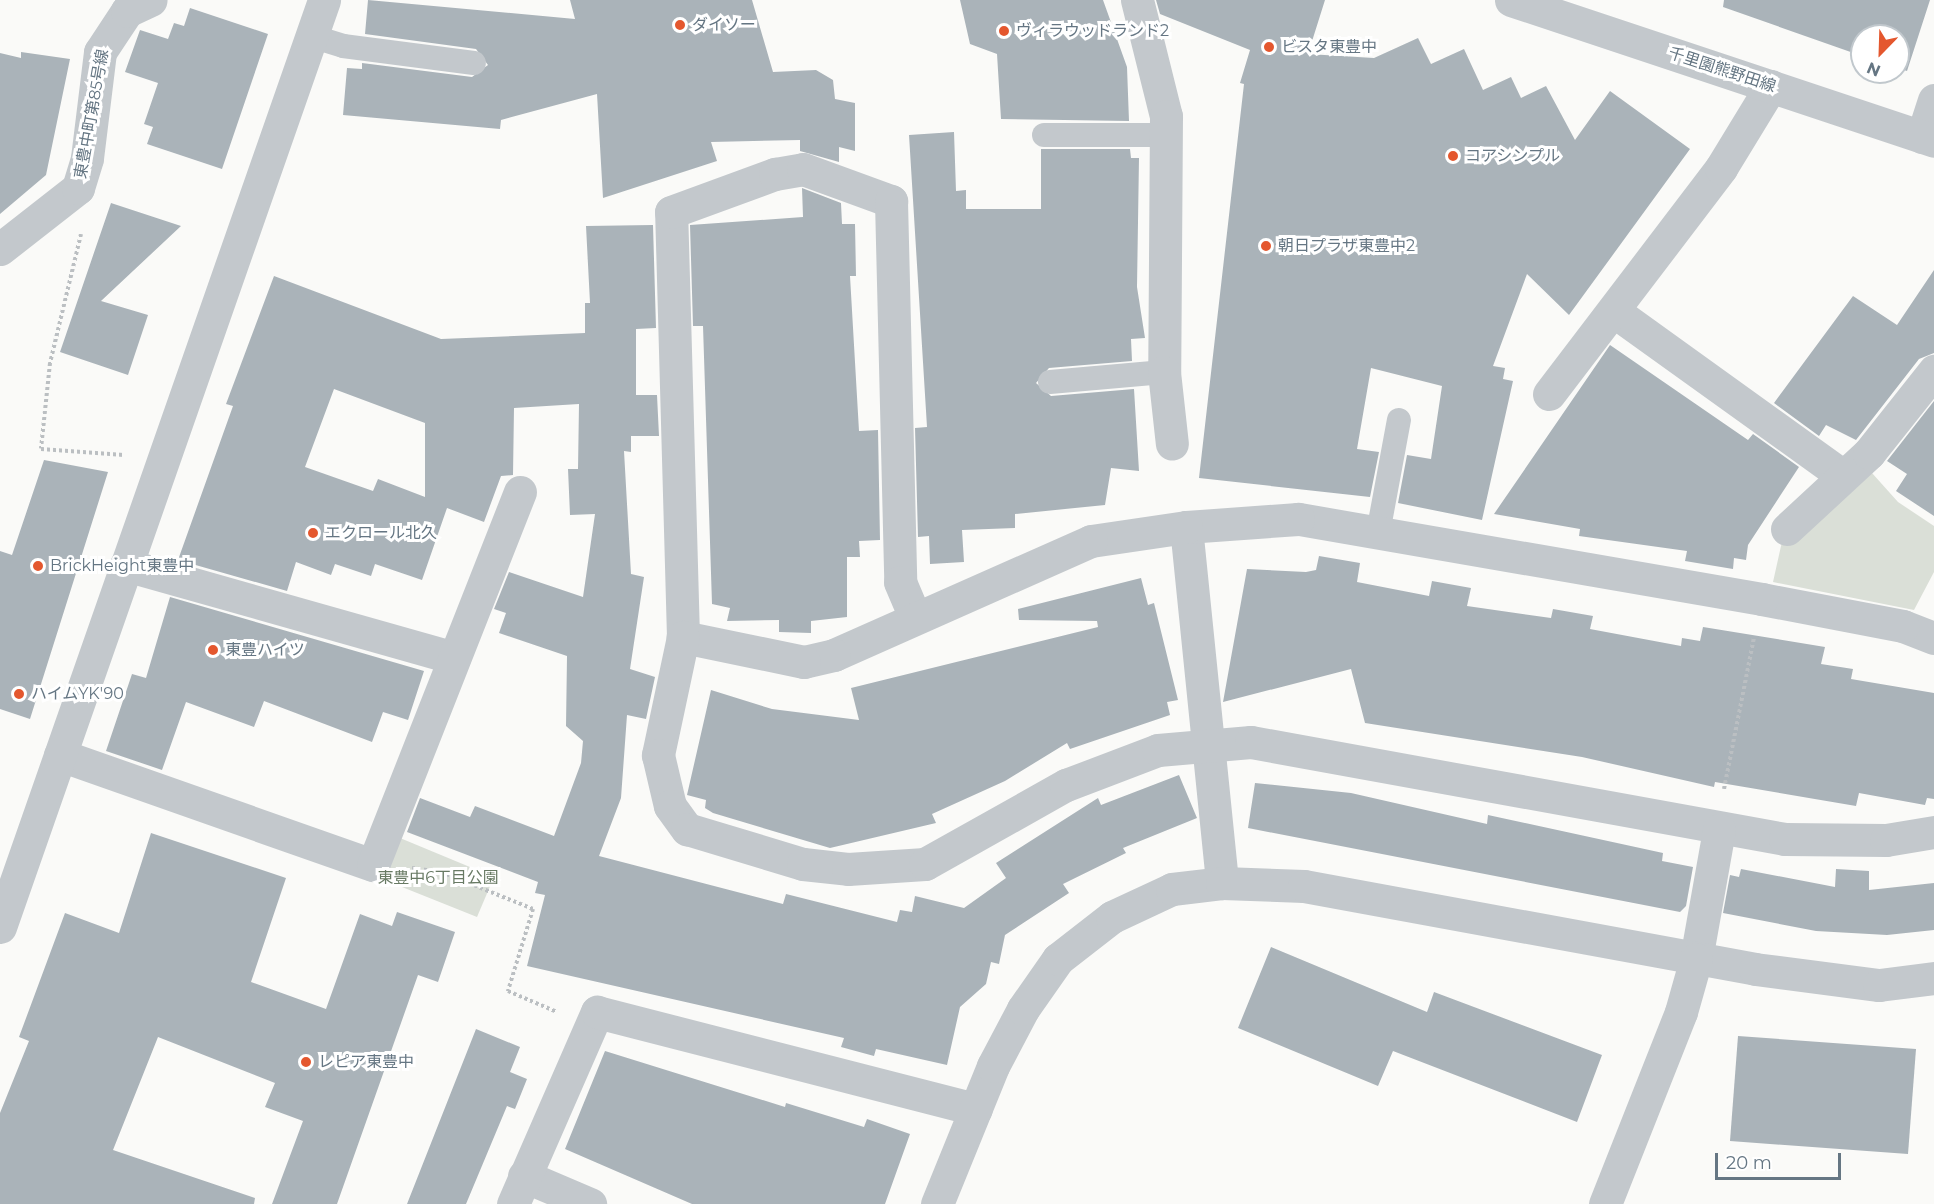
<!DOCTYPE html>
<meta charset="utf-8">
<style>
body{margin:0}
#map{position:relative;width:1934px;height:1204px;overflow:hidden;background:#fafaf8;font-family:Montserrat,"Noto Sans JP",sans-serif}
div>[style]{position:absolute}
[style*='--x']{left:calc(var(--x)*1px);top:calc(var(--y)*1px);width:calc(var(--w)*1px);rotate:calc(var(--a)*1deg)}
.green>*{inset:0;background:#dadfd7}
.building>*{inset:0;background:#aab3b9}
.path>*{height:4px;margin-top:-2px;transform-origin:0;background:repeating-linear-gradient(90deg,#bbbfc2 0 3px,transparent 0 6px)}
.service>*{height:24px;margin:-12px;padding:0 12px;transform-origin:12px;border-radius:12px;background:#c3c8cc}
.minor>*{height:33px;margin:-16.5px;padding:0 16.5px;transform-origin:16.5px;border-radius:16.5px;background:#c3c8cc}
.tertiary>*{height:33px;margin:-16.5px;padding:0 16.5px;transform-origin:16.5px;border-radius:16.5px;background:#c3c8cc}
.dots>*{width:16px;height:16px;translate:-50% -50%;box-sizing:border-box;border:3px solid #fff;border-radius:50%}
span{translate:-50% -50%;white-space:nowrap;text-align:center;line-height:1.15;-webkit-text-stroke:6px #fff;paint-order:stroke}
.poi-label{font-size:16px;color:#657683}
.left{translate:0 -50%;text-align:left}
.street-label{font-size:16px;color:#657683}
.park-label{font-size:16px;color:#687a64}
.north{position:absolute;left:1850px;top:24px;width:60px;height:60px;box-sizing:border-box;background:#fff;border:2px solid #c1c8cd;border-radius:50%;rotate:203deg;font-size:16px;font-weight:700;line-height:24px;text-align:center;color:#657683}
.north::after{content:'';display:block;margin:auto;width:21px;height:27px;background:#e4572e;clip-path:polygon(50% 0,100% 100%,50% 72%,0 100%)}
.scale{position:absolute;left:1715px;top:1153px;width:126px;height:27px;box-sizing:border-box;border:3px solid #657683;border-top:0;padding-left:8px;font-size:18px;line-height:21px;white-space:nowrap;color:#657683;-webkit-text-stroke:4px #fff;paint-order:stroke}
</style>
<div id="map">
<div class="green">
<i style="clip-path:polygon(1872px 473px,1898px 502px,1934px 526px,1934px 572px,1914px 610px,1773px 582px,1783px 537px,1797px 542px)"></i>
<i style="clip-path:polygon(400px 838px,494px 877px,477px 917px,382px 879px)"></i>
</div>
<div class="building">
<i style="clip-path:polygon(368px 0,575px 19px,570px 0,752px 0,773px 72px,816px 70px,833px 80px,835px 99px,855px 103px,855px 151px,839px 147px,839px 162px,800px 151px,800px 140px,711px 142px,717px 161px,603px 198px,597px 94px,501px 120px,500px 129px,343px 115px,347px 68px,362px 69px,362px 63px,472px 77px,488px 65px,476px 49px,365px 34px)"></i>
<i style="clip-path:polygon(960px 0,1103px 0,1127px 67px,1129px 121px,1001px 119px,997px 54px,970px 44px)"></i>
<i style="clip-path:polygon(1156px 0,1325px 0,1308px 54px,1374px 58px,1418px 38px,1431px 64px,1464px 49px,1483px 90px,1511px 77px,1521px 98px,1546px 86px,1575px 140px,1610px 91px,1690px 149px,1569px 315px,1527px 274px,1493px 366px,1505px 368px,1503px 379px,1513px 381px,1482px 520px,1398px 503px,1407px 455px,1431px 459px,1442px 386px,1371px 368px,1357px 449px,1379px 452px,1370px 497px,1199px 478px,1244px 84px,1240px 83px,1250px 50px,1160px 14px)"></i>
<i style="clip-path:polygon(1724px 0,1930px 0,1907px 71px,1898px 68px,1898px 36px,1862px 36px,1862px 56px,1723px 7px)"></i>
<i style="clip-path:polygon(190px 8px,268px 34px,222px 169px,147px 144px,153px 127px,144px 124px,158px 83px,125px 72px,140px 30px,168px 39px,174px 23px,184px 26px)"></i>
<i style="clip-path:polygon(21px 52px,70px 59px,46px 175px,0 214px,0 53px,21px 58px)"></i>
<i style="clip-path:polygon(954px 132px,956px 191px,966px 190px,966px 209px,1041px 209px,1041px 149px,1130px 149px,1131px 158px,1139px 158px,1137px 287px,1145px 338px,1131px 339px,1132px 361px,1049px 368px,1036px 383px,1051px 396px,1134px 389px,1139px 471px,1111px 468px,1105px 505px,1015px 514px,1015px 528px,962px 530px,964px 562px,930px 564px,929px 536px,918px 537px,915px 428px,927px 427px,909px 135px)"></i>
<i style="clip-path:polygon(802px 188px,841px 203px,842px 224px,855px 224px,856px 276px,850px 276px,859px 431px,878px 430px,880px 540px,859px 541px,860px 557px,847px 557px,847px 617px,811px 621px,811px 633px,779px 632px,779px 620px,727px 621px,730px 608px,712px 604px,703px 326px,693px 326px,690px 225px,803px 217px)"></i>
<i style="clip-path:polygon(111px 203px,181px 226px,101px 301px,148px 315px,128px 375px,60px 352px)"></i>
<i style="clip-path:polygon(evenodd,653px 225px,656px 328px,636px 329px,636px 395px,657px 395px,659px 436px,631px 436px,631px 452px,624px 451px,631px 574px,644px 577px,630px 669px,655px 677px,646px 719px,627px 715px,621px 798px,599px 856px,783px 904px,786px 894px,897px 922px,900px 910px,912px 912px,915px 896px,964px 908px,1006px 878px,996px 863px,1098px 798px,1101px 805px,1179px 775px,1197px 818px,1123px 848px,1126px 853px,1063px 884px,1069px 893px,1005px 935px,999px 964px,991px 962px,986px 984px,960px 1007px,947px 1065px,876px 1049px,874px 1056px,841px 1047px,844px 1038px,527px 966px,545px 895px,535px 893px,538px 882px,407px 832px,420px 798px,470px 817px,475px 806px,554px 836px,581px 763px,583px 741px,566px 726px,567px 656px,499px 633px,506px 613px,494px 609px,509px 572px,583px 597px,595px 514px,570px 515px,568px 469px,578px 469px,579px 404px,514px 408px,513px 475px,501px 476px,484px 522px,447px 508px,422px 580px,375px 564px,371px 576px,335px 564px,331px 575px,296px 562px,287px 591px,178px 560px,233px 406px,226px 404px,274px 276px,441px 339px,585px 333px,585px 303px,590px 303px,586px 226px,653px 225px,334px 389px,425px 423px,425px 497px,378px 479px,373px 491px,305px 467px,334px 389px)"></i>
<i style="clip-path:polygon(1934px 270px,1934px 353px,1919px 359px,1856px 440px,1826px 425px,1819px 436px,1774px 403px,1853px 296px,1897px 325px)"></i>
<i style="clip-path:polygon(1610px 345px,1748px 440px,1753px 434px,1799px 467px,1748px 545px,1746px 560px,1734px 558px,1733px 569px,1685px 561px,1687px 551px,1579px 536px,1580px 529px,1494px 514px)"></i>
<i style="clip-path:polygon(1934px 401px,1934px 516px,1896px 491px,1907px 474px,1887px 461px)"></i>
<i style="clip-path:polygon(44px 460px,108px 472px,30px 719px,0 709px,0 551px,12px 555px)"></i>
<i style="clip-path:polygon(1319px 556px,1360px 563px,1357px 582px,1429px 596px,1432px 581px,1471px 588px,1467px 606px,1551px 618px,1553px 609px,1593px 616px,1590px 629px,1681px 646px,1682px 638px,1700px 641px,1703px 627px,1825px 647px,1821px 664px,1853px 669px,1851px 679px,1934px 693px,1934px 799px,1927px 798px,1925px 805px,1859px 793px,1856px 806px,1715px 782px,1714px 787px,1582px 757px,1365px 723px,1351px 669px,1223px 702px,1247px 569px,1306px 572px,1316px 570px)"></i>
<i style="clip-path:polygon(1141px 578px,1148px 605px,1154px 603px,1178px 700px,1167px 702px,1170px 715px,1070px 749px,1067px 743px,1005px 781px,932px 814px,936px 823px,830px 848px,713px 813px,705px 808px,706px 800px,687px 795px,711px 690px,772px 709px,859px 720px,851px 688px,1098px 627px,1097px 621px,1019px 620px,1018px 609px)"></i>
<i style="clip-path:polygon(170px 597px,424px 671px,408px 720px,383px 712px,372px 742px,264px 701px,254px 727px,186px 702px,162px 770px,106px 751px,132px 674px,146px 678px)"></i>
<i style="clip-path:polygon(1255px 783px,1351px 793px,1487px 824px,1488px 815px,1663px 853px,1662px 861px,1693px 867px,1686px 906px,1680px 912px,1248px 828px)"></i>
<i style="clip-path:polygon(151px 833px,286px 878px,251px 982px,326px 1009px,360px 914px,392px 926px,397px 912px,455px 932px,438px 982px,418px 975px,337px 1204px,272px 1204px,303px 1121px,265px 1107px,275px 1083px,158px 1037px,113px 1150px,255px 1198px,254px 1204px,0 1204px,0 1113px,29px 1041px,19px 1037px,65px 913px,119px 933px)"></i>
<i style="clip-path:polygon(1741px 869px,1835px 887px,1836px 869px,1869px 871px,1869px 890px,1934px 883px,1934px 930px,1887px 935px,1816px 931px,1723px 913px,1730px 875px,1739px 877px)"></i>
<i style="clip-path:polygon(1271px 947px,1427px 1012px,1434px 992px,1602px 1055px,1577px 1122px,1393px 1051px,1378px 1086px,1238px 1028px)"></i>
<i style="clip-path:polygon(476px 1029px,520px 1047px,510px 1072px,527px 1079px,515px 1109px,507px 1106px,466px 1204px,407px 1204px)"></i>
<i style="clip-path:polygon(1738px 1036px,1916px 1049px,1908px 1154px,1730px 1141px)"></i>
<i style="clip-path:polygon(605px 1051px,785px 1107px,786px 1103px,864px 1127px,867px 1119px,910px 1134px,885px 1204px,692px 1204px,565px 1149px)"></i>
</div>
<div class="path">
<i style="--x:81;--y:234;--w:133;--a:103.5"></i>
<i style="--x:50;--y:363;--w:86;--a:96"></i>
<i style="--x:41;--y:449;--w:83;--a:4.1"></i>
<i style="--x:1724;--y:789;--w:155;--a:-78.8"></i>
<i style="--x:412;--y:868;--w:29;--a:8"></i>
<i style="--x:441;--y:872;--w:99;--a:21.9"></i>
<i style="--x:533;--y:909;--w:86;--a:107"></i>
<i style="--x:508;--y:991;--w:53;--a:23.2"></i>
</div>
<div class="service">
<i style="--x:311;--y:36;--w:34;--a:17"></i>
<i style="--x:343;--y:46;--w:132;--a:7.4"></i>
<i style="--x:1044;--y:135;--w:122;--a:0"></i>
<i style="--x:1050;--y:382;--w:114;--a:-5"></i>
<i style="--x:1378;--y:533;--w:115;--a:-79.5"></i>
</div>
<div class="minor">
<i style="--x:1137;--y:0;--w:120;--a:76"></i>
<i style="--x:1166;--y:116;--w:256;--a:90.4"></i>
<i style="--x:1164;--y:372;--w:72;--a:83.7"></i>
<i style="--x:1922;--y:137;--w:39;--a:-72"></i>
<i style="--x:0;--y:249;--w:99;--a:-38"></i>
<i style="--x:78;--y:188;--w:31;--a:-73"></i>
<i style="--x:87;--y:158;--w:107;--a:-83"></i>
<i style="--x:100;--y:52;--w:49;--a:-56.6"></i>
<i style="--x:127;--y:11;--w:26;--a:-25"></i>
<i style="--x:1615;--y:312;--w:279;--a:35.7"></i>
<i style="--x:1549;--y:394;--w:284;--a:-52.7"></i>
<i style="--x:1721;--y:168;--w:96;--a:-58.6"></i>
<i style="--x:1186;--y:527;--w:358;--a:84.2"></i>
<i style="--x:1787;--y:529;--w:112;--a:-42.8"></i>
<i style="--x:1869;--y:453;--w:105;--a:-51.6"></i>
<i style="--x:126;--y:565;--w:341;--a:15.8"></i>
<i style="--x:683;--y:637;--w:425;--a:-91.6"></i>
<i style="--x:671;--y:212;--w:111;--a:-20.1"></i>
<i style="--x:775;--y:174;--w:28;--a:-10"></i>
<i style="--x:803;--y:169;--w:94;--a:20"></i>
<i style="--x:891;--y:201;--w:381;--a:88.6"></i>
<i style="--x:900;--y:582;--w:36;--a:67"></i>
<i style="--x:1934;--y:638;--w:33;--a:-159"></i>
<i style="--x:1903;--y:626;--w:144;--a:-169.2"></i>
<i style="--x:1762;--y:599;--w:471;--a:-170.2"></i>
<i style="--x:1298;--y:519;--w:112;--a:175.9"></i>
<i style="--x:1186;--y:527;--w:96;--a:171.6"></i>
<i style="--x:1091;--y:541;--w:281;--a:156.1"></i>
<i style="--x:834;--y:655;--w:31;--a:167"></i>
<i style="--x:804;--y:662;--w:124;--a:-168.3"></i>
<i style="--x:683;--y:637;--w:121;--a:102"></i>
<i style="--x:658;--y:755;--w:52;--a:76.8"></i>
<i style="--x:670;--y:806;--w:29;--a:54"></i>
<i style="--x:687;--y:829;--w:121;--a:16.8"></i>
<i style="--x:803;--y:864;--w:45;--a:6.3"></i>
<i style="--x:848;--y:869;--w:77;--a:-3.7"></i>
<i style="--x:925;--y:864;--w:162;--a:-29.3"></i>
<i style="--x:1066;--y:785;--w:98;--a:-20.8"></i>
<i style="--x:1158;--y:750;--w:93;--a:-4.9"></i>
<i style="--x:1251;--y:742;--w:543;--a:10.3"></i>
<i style="--x:1785;--y:839;--w:101;--a:0.6"></i>
<i style="--x:1886;--y:840;--w:49;--a:-9.5"></i>
<i style="--x:60;--y:755;--w:332;--a:19.4"></i>
<i style="--x:373;--y:865;--w:401;--a:-68.5"></i>
<i style="--x:1696;--y:959;--w:131;--a:-79.9"></i>
<i style="--x:524;--y:1176;--w:72;--a:23"></i>
<i style="--x:513;--y:1204;--w:210;--a:-66.4"></i>
<i style="--x:597;--y:1012;--w:391;--a:14.4"></i>
</div>
<div class="tertiary">
<i style="--x:1511;--y:0;--w:446;--a:18.4"></i>
<i style="--x:0;--y:927;--w:982;--a:-70.73"></i>
<i style="--x:937;--y:1204;--w:149;--a:-67.9"></i>
<i style="--x:993;--y:1066;--w:64;--a:-62.2"></i>
<i style="--x:1023;--y:1009;--w:61;--a:-55"></i>
<i style="--x:1058;--y:959;--w:68;--a:-37.9"></i>
<i style="--x:1112;--y:917;--w:66;--a:-25"></i>
<i style="--x:1172;--y:889;--w:50;--a:-6.8"></i>
<i style="--x:1222;--y:883;--w:82;--a:2.1"></i>
<i style="--x:1304;--y:886;--w:459;--a:10.4"></i>
<i style="--x:1755;--y:969;--w:125;--a:7.4"></i>
<i style="--x:1879;--y:985;--w:55;--a:-7.3"></i>
<i style="--x:1605;--y:1204;--w:206;--a:-68.4"></i>
<i style="--x:1681;--y:1012;--w:55;--a:-74.2"></i>
</div>
<div class="dots">
<i style="left:680px;top:25px;background:#e4572e"></i>
<i style="left:1004px;top:31px;background:#e4572e"></i>
<i style="left:1269px;top:47px;background:#e4572e"></i>
<i style="left:1453px;top:156px;background:#e4572e"></i>
<i style="left:1266px;top:246px;background:#e4572e"></i>
<i style="left:313px;top:533px;background:#e4572e"></i>
<i style="left:38px;top:566px;background:#e4572e"></i>
<i style="left:213px;top:650px;background:#e4572e"></i>
<i style="left:19px;top:694px;background:#e4572e"></i>
<i style="left:306px;top:1062px;background:#e4572e"></i>
</div>
<div class="poi-label">
<span class="left" style="left:692px;top:25px">ダイソー</span>
<span class="left" style="left:1016px;top:31px">ヴィラウッドランド2</span>
<span class="left" style="left:1281px;top:47px">ビスタ東豊中</span>
<span class="left" style="left:1465px;top:156px">コアシンプル</span>
<span class="left" style="left:1278px;top:246px">朝日プラザ東豊中2</span>
<span class="left" style="left:325px;top:533px">エクロール北久</span>
<span class="left" style="left:50px;top:566px">BrickHeight東豊中</span>
<span class="left" style="left:225px;top:650px">東豊ハイツ</span>
<span class="left" style="left:31px;top:694px">ハイムYK'90</span>
<span class="left" style="left:318px;top:1062px">レピア東豊中</span>
</div>
<div class="street-label">
<span style="left:1722px;top:70px;rotate:18deg">千里園熊野田線</span>
<span style="left:92px;top:114px;rotate:-80deg">東豊中町第85号線</span>
</div>
<div class="park-label">
<span style="left:438px;top:878px">東豊中6丁目公園</span>
</div>
<div class="north">N</div>
<div class="scale">20 m</div>
</div>
